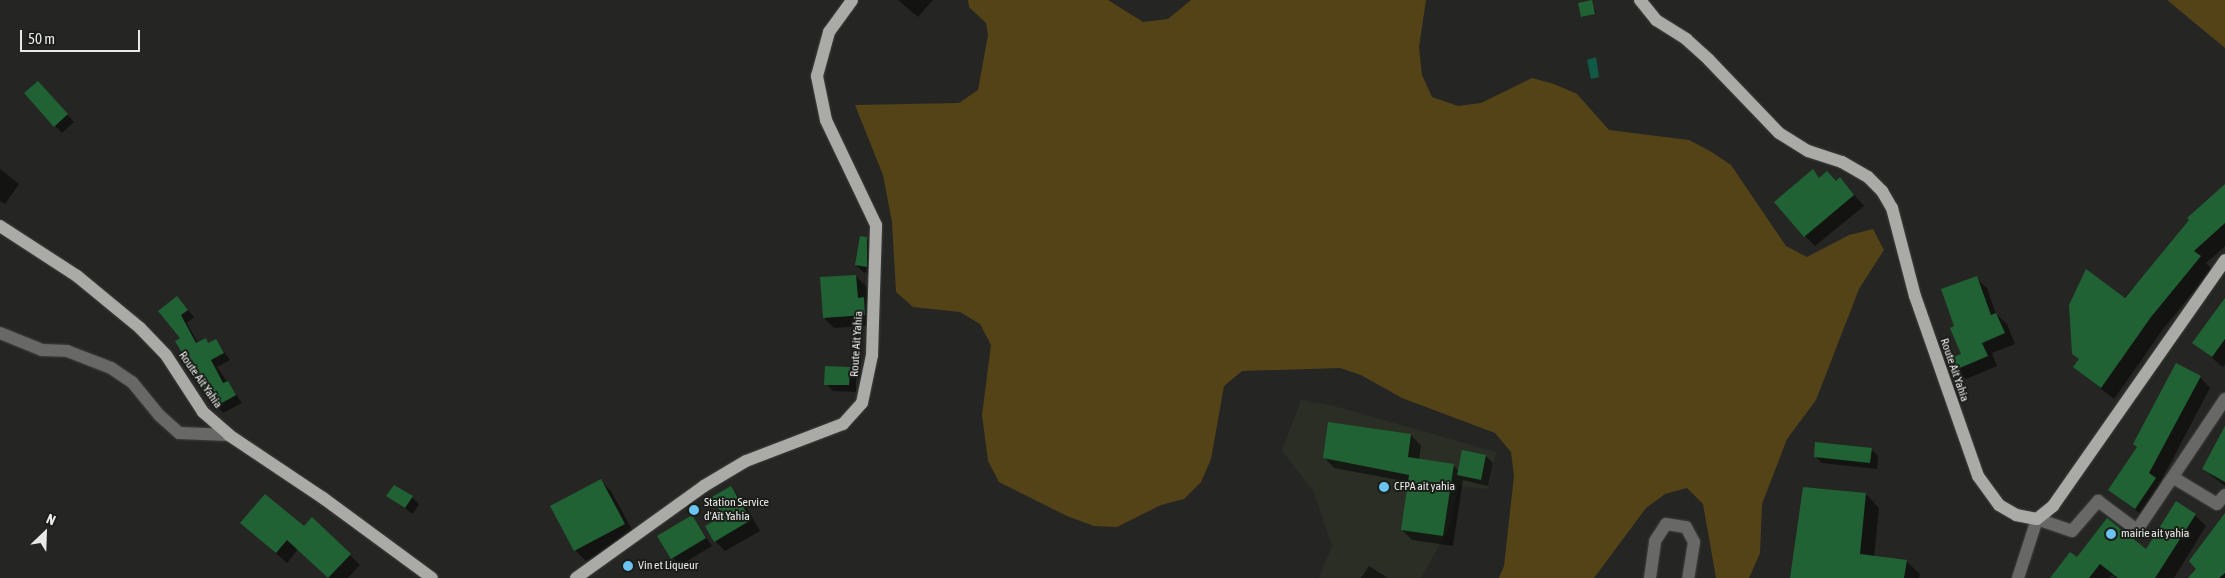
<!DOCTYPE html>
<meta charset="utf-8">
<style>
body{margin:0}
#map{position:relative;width:2225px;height:578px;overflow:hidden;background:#252623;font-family:"Asap Condensed",sans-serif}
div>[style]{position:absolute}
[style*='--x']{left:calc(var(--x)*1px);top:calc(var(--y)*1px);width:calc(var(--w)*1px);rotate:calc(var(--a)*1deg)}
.built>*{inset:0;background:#2a2e25}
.green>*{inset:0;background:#544317}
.water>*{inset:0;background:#105946}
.shadow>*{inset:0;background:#0007}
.building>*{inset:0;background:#206233}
.roads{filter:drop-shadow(0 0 1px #40413f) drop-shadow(0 0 1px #40413f)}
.minor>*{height:12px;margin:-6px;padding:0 6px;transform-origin:6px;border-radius:6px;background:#686866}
.major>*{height:12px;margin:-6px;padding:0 6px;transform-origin:6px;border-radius:6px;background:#aaaba6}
.dots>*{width:14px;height:14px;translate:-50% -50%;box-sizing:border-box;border:2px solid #1b1d19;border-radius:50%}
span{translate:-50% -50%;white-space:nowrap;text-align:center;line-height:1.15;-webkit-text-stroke:4px #1b1d19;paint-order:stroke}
.street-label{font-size:12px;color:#e9eae8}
.poi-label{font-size:12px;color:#e9eae8}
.left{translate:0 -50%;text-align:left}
.north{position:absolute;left:20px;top:508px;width:50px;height:50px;-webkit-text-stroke:4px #1b1d19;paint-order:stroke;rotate:24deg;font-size:14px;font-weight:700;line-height:20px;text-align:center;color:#e9eae8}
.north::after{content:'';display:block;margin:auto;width:18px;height:22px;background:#e9eae8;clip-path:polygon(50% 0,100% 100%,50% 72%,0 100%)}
.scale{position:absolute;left:20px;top:30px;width:120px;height:22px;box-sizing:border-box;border:2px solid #e9eae8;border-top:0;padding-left:6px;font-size:15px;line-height:18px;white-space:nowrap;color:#e9eae8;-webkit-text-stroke:4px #1b1d19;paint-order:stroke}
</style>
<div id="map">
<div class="built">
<i style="clip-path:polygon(1301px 400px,1334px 406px,1496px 452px,1488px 489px,1458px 486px,1450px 526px,1421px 578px,1319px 578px,1332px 546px,1314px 492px,1282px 451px)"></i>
</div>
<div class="green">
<i style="clip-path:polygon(968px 0,1108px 0,1143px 22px,1168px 19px,1191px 0,1426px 0,1419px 47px,1422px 75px,1432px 97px,1458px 106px,1481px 103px,1532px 78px,1554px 84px,1577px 94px,1609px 130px,1689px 140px,1710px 151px,1731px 165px,1786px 246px,1807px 257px,1849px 235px,1873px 229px,1884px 250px,1859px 289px,1816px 400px,1787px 439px,1762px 504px,1760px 553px,1749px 578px,1716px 578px,1703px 504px,1687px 488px,1665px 494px,1646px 508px,1594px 578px,1499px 578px,1504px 566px,1514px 476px,1511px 452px,1495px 433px,1402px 398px,1361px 375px,1340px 368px,1242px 371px,1224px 386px,1211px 459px,1201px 482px,1184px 499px,1161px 505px,1117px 527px,1094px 526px,1067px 516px,999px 482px,988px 461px,982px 415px,991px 345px,980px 324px,960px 312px,913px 307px,896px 292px,892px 222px,883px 175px,855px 105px,959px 103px,978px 90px,988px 35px,986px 23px,969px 7px)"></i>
<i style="clip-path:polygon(2167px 0,2225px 0,2225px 48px)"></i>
</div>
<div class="water">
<i style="clip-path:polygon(1596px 57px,1599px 77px,1591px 79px,1587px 60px)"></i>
</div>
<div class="shadow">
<i style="clip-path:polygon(898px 0,933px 0,918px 17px)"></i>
<i style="clip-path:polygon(1591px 1px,1596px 13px,1583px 17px,1579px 4px)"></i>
<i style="clip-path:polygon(44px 89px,74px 122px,62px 133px,55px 126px)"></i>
<i style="clip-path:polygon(0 169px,19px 184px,5px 204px,0 201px)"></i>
<i style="clip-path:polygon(1813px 171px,1820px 179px,1837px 182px,1840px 179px,1864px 206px,1815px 246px,1805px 236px)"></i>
<i style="clip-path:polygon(2225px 186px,2225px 246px,2206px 263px,2212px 269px,2163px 329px,2114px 399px,2074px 367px,2080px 360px,2073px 354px)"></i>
<i style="clip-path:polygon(867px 239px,874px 246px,873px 274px,863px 272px,856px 265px)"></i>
<i style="clip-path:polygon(856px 276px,866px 286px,875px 325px,834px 328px,824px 318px)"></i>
<i style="clip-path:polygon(1976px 278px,1987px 288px,1996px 314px,2007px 324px,2015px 344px,1992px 353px,1997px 366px,1966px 379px,1956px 369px,1962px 354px,1956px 327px)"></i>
<i style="clip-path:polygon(177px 297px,194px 317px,187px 323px,198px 343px,205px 340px,210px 344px,216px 341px,230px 360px,217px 367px,242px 403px,223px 413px,200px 384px,177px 342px,182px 339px)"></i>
<i style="clip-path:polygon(2225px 300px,2225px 364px,2223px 367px,2194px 343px)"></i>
<i style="clip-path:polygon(849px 368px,856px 375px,856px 392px,833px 391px,826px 384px)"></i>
<i style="clip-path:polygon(2200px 377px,2210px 388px,2160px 483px,2166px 489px,2146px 518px,2109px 490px,2138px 448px)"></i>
<i style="clip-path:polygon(2225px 431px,2225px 486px,2203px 469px)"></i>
<i style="clip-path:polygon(1411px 435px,1421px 446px,1419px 460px,1453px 465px,1459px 471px,1486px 456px,1493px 463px,1488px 486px,1463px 480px,1453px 546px,1412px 540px,1402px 530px,1409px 482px,1334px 468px,1324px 457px)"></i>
<i style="clip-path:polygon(1871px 449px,1878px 456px,1877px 469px,1822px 463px,1815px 456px)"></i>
<i style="clip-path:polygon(600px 480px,611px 491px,635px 535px,586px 561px,575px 550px,552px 507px)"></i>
<i style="clip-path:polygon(731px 488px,741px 498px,760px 531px,725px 551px,715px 541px)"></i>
<i style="clip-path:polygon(1866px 494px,1879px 508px,1874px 557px,1906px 561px,1920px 574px,1919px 578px,1792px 578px)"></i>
<i style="clip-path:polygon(388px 496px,412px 497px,419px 504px,413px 514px)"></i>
<i style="clip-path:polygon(2195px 515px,2206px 526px,2174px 578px,2116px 578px,2112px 575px,2109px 578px,2052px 578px,2077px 559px,2147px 550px)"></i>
<i style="clip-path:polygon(692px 516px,712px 546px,679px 566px,658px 536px)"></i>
<i style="clip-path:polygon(2225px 517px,2225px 578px,2190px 578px,2197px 569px)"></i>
<i style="clip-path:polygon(242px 523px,304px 528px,350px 555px,360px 565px,348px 578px,328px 578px,298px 549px,287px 563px)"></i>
<i style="clip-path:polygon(1369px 566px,1388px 578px,1361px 578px)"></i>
</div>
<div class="building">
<i style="clip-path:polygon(1592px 0,1595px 14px,1581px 17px,1578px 3px)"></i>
<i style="clip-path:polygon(38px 81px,68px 114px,54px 127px,24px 93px)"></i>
<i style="clip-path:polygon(1813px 169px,1819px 178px,1827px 171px,1836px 181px,1840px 177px,1854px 195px,1804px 237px,1774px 202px)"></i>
<i style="clip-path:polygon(2225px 184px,2225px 223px,2194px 251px,2201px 256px,2151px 317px,2101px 388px,2073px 367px,2079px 359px,2072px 354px,2069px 305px,2086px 269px,2125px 298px,2189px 220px,2187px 218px)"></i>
<i style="clip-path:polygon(860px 236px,867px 237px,867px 267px,855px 265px)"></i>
<i style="clip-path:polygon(856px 275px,858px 298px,864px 297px,865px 315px,823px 318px,820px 277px)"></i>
<i style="clip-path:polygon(1977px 276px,1991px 315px,1996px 313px,2005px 333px,1982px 343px,1988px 356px,1955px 370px,1950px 358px,1961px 354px,1950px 328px,1954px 326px,1941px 289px)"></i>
<i style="clip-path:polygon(177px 296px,188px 310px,181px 315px,196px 343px,206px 338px,208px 343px,216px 339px,224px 353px,211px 360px,223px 383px,228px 381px,236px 395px,215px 407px,175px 341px,180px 338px,158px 311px)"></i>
<i style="clip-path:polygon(2225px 298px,2225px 339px,2212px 357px,2192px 343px)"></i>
<i style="clip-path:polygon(2176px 363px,2201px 376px,2149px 473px,2156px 478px,2135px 509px,2108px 490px,2137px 447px,2133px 444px)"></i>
<i style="clip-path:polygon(825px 366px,850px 367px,849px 385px,824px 385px)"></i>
<i style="clip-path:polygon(1328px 422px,1411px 434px,1408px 457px,1454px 464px,1443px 536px,1401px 530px,1409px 475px,1323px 458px)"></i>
<i style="clip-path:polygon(2225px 426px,2225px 482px,2202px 469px)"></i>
<i style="clip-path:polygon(1815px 442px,1872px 448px,1870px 463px,1814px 457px)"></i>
<i style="clip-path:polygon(1462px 450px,1486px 455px,1481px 480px,1457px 475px)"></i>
<i style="clip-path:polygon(601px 479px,625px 524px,574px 551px,550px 506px)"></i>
<i style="clip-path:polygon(394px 485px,413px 496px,405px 508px,386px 496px)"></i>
<i style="clip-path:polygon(731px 486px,751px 520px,714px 542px,705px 526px,723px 516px,712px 497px)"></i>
<i style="clip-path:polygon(1803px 487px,1866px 493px,1860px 554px,1907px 560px,1904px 578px,1790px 578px)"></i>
<i style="clip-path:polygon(265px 494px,304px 526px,312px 517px,351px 554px,328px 578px,287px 540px,276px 553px,240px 523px)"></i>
<i style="clip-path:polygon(2176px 501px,2196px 514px,2155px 578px,2118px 578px,2100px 564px,2089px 578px,2050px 578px,2070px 552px,2077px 557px,2107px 518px,2146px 549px)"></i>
<i style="clip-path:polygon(2225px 513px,2225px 573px,2219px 578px,2188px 578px,2196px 569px,2189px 561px)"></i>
<i style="clip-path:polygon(692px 515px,706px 538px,671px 559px,657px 536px)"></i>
</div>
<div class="roads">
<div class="minor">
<i style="--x:0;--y:333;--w:45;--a:22"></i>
<i style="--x:42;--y:350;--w:25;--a:2"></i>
<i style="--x:67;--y:351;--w:47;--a:21.1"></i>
<i style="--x:111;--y:368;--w:25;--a:34"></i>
<i style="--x:132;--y:382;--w:43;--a:50.7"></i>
<i style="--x:159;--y:415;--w:27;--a:42"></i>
<i style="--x:179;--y:433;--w:50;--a:2.3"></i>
<i style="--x:2174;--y:478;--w:50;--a:31.2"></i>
<i style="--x:2217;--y:504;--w:12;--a:-48"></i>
<i style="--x:1650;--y:578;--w:37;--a:-82"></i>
<i style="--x:1655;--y:541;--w:20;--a:-57"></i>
<i style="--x:1666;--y:524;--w:20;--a:9"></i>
<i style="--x:1686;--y:527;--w:17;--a:62"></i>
<i style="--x:1694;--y:542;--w:36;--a:99"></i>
<i style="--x:2018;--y:578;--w:62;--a:-72.1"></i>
<i style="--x:2037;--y:519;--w:37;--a:19"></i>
<i style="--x:2072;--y:531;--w:40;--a:-49"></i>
<i style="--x:2098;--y:501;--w:49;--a:36.6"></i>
<i style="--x:2137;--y:530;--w:158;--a:-56.1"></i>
</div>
<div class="major">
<i style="--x:1640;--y:0;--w:26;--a:51"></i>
<i style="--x:1656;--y:20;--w:36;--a:32"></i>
<i style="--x:1686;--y:39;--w:31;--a:42"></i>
<i style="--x:1709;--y:60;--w:101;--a:46.2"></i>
<i style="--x:1779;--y:133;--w:34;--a:32"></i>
<i style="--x:1808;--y:151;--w:36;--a:18"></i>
<i style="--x:1842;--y:162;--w:30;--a:30"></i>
<i style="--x:1868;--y:177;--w:20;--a:45"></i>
<i style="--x:1882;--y:191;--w:20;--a:60"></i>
<i style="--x:1892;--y:208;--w:91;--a:75.4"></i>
<i style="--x:1915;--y:296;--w:191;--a:70.7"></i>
<i style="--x:1978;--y:476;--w:36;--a:54"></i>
<i style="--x:1999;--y:505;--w:20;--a:30"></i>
<i style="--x:2016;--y:515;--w:21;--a:11"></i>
<i style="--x:2037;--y:519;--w:21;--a:-39"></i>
<i style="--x:2053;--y:506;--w:300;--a:-55"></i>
<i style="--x:0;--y:226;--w:92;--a:33"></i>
<i style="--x:77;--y:276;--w:82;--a:39.5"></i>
<i style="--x:140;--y:328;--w:37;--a:46"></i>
<i style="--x:166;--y:355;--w:68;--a:57"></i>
<i style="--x:203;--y:412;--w:35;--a:41"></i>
<i style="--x:229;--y:435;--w:113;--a:33.8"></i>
<i style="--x:323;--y:498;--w:135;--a:36.3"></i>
<i style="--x:576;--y:578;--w:158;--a:-35.7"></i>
<i style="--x:704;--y:486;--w:49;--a:-30.8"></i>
<i style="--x:746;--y:461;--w:104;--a:-20.9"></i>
<i style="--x:843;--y:424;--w:28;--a:-48"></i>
<i style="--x:862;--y:403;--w:49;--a:-78.2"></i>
<i style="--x:872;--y:355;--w:130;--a:-88.2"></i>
<i style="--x:876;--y:225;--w:116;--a:-115.5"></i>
<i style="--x:826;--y:120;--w:45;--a:-101.6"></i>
<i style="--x:817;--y:76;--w:46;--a:-74.7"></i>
<i style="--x:829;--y:32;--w:39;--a:-54"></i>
</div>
</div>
<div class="dots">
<i style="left:1384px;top:487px;background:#6ac3f1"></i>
<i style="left:694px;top:510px;background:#6ac3f1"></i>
<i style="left:2111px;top:534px;background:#6ac3f1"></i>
<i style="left:628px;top:566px;background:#6ac3f1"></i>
</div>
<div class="street-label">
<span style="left:857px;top:344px;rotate:-86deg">Route Ait Yahia</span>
<span style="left:1954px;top:370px;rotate:71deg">Route Ait Yahia</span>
<span style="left:200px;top:380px;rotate:55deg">Route Ait Yahia</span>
</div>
<div class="poi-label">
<span class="left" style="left:1394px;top:487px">CFPA ait yahia</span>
<span class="left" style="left:704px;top:510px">Station Service<br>d'Aït Yahia</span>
<span class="left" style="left:2121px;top:534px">mairie ait yahia</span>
<span class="left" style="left:638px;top:566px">Vin et Liqueur</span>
</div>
<div class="north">N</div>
<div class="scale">50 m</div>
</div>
